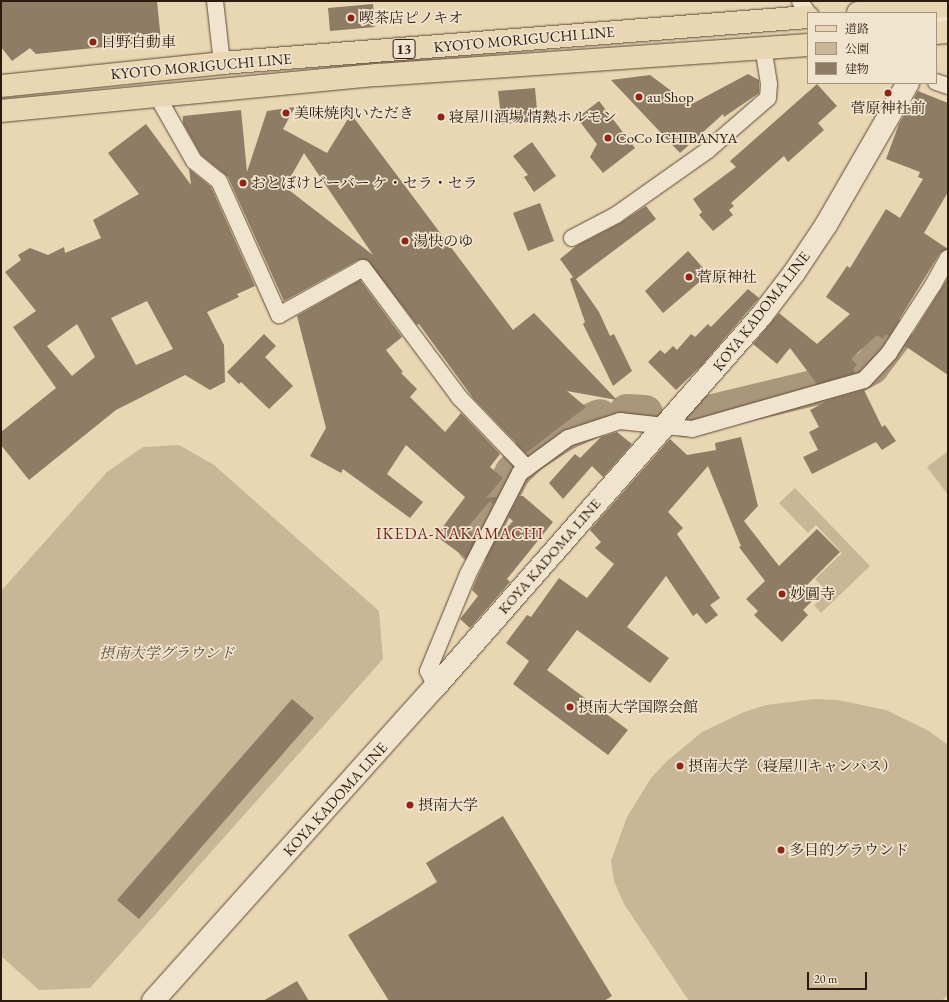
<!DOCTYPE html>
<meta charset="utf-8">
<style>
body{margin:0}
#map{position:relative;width:949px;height:1002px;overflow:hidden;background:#e9d6b3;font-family:"EB Garamond","Noto Serif JP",serif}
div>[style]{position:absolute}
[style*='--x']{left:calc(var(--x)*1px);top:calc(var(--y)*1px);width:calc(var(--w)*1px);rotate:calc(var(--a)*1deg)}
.green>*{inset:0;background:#c9b697}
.river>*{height:36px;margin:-18px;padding:0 18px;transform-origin:18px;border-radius:18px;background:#a9967b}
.building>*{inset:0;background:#8e7c64}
.roads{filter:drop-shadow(0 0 1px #5b4a37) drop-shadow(0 0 1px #5b4a37)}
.street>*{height:16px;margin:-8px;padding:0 8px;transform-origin:8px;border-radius:8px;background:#f1e4ce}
.secondary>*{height:22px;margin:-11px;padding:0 11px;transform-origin:11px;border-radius:11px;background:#f1e4ce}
.primary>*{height:22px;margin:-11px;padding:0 11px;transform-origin:11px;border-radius:11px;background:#e9d6b3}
.dots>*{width:11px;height:11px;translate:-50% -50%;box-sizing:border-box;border:2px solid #f1e4ce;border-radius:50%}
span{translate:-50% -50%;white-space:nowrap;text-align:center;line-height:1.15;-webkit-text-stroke:3.5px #f1e4ce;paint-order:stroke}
.shield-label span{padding:1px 3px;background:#f1e4ce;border:1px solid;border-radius:3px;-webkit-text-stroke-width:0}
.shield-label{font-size:14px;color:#2c1b0e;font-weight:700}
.poi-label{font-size:15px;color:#2c1b0e}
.left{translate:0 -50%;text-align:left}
.street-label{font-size:15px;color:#2c1b0e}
.park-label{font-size:15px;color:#5b4a37;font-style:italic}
.neighbourhood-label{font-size:16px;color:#7a1f14;letter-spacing:1px}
.frame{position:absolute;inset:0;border:2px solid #2c1b0e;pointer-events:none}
.legend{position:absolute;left:807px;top:12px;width:130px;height:72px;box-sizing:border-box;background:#f1e4ce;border:1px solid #a29481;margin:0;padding:5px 7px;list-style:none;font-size:12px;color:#2c1b0e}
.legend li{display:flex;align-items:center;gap:8px;height:20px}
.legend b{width:20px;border:1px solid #a29481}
.scale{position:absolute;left:807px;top:972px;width:60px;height:18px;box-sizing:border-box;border:2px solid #2c1b0e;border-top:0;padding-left:5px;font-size:12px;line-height:14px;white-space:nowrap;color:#2c1b0e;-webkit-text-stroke:3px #f1e4ce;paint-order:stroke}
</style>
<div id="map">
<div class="green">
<i style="clip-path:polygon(179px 445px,214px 465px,379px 611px,383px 659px,90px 988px,39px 990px,1px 956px,1px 591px,107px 472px,143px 447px)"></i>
<i style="clip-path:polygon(948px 451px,948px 495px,927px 467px)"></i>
<i style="clip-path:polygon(795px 488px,870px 566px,821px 613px,814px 605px,828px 592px,815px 579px,842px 553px,816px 525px,808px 533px,779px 503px)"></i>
<i style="clip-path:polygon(814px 699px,838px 700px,886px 710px,929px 731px,948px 745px,948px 994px,942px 1001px,689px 1001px,624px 904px,614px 881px,611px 861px,627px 817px,651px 778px,667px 761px,702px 732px,744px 712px,766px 705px)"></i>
</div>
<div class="river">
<i style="--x:627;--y:412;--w:18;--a:3"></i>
<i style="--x:684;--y:419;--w:137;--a:-13.5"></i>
<i style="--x:817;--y:387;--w:39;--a:-17"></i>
<i style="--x:854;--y:376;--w:19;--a:-28"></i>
<i style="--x:871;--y:367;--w:38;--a:-53"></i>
<i style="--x:475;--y:545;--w:82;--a:-62.5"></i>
<i style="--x:513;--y:472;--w:23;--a:-45"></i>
<i style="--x:529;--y:456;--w:42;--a:-33.3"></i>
<i style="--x:564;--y:433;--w:39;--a:-24"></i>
</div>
<div class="building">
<i style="clip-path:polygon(1px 1px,157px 1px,161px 41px,36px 54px,30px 48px,12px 61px,1px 47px)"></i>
<i style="clip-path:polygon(373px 4px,375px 27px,330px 31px,328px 8px)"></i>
<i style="clip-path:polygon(748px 74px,759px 80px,759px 93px,724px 117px,723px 114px,680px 153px,611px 80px,650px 75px,690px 105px)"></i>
<i style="clip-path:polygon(817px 84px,837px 106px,818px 123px,824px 130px,788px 162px,784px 156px,731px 203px,734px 206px,729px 210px,733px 215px,713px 231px,699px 215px,702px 212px,693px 199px,736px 167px,730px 161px)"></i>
<i style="clip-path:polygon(535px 88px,538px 121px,502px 124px,498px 91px)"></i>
<i style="clip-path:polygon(918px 91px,948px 103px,948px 192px,924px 233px,948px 249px,940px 253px,889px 336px,886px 334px,883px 339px,877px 335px,851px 359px,857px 365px,853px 369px,855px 373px,817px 384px,790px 348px,777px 364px,753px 344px,779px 313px,817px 344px,850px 314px,826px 297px,847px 266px,850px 268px,886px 209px,900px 218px,923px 179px,918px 177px,920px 172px,886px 159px,899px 124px)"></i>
<i style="clip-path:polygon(599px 101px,635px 148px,603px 173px,590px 157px,597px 144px,577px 118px)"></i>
<i style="clip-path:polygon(evenodd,295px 107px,283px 129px,327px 153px,351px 114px,513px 330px,534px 313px,617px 400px,567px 391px,586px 407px,526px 453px,473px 398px,419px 324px,417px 325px,367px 260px,358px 260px,284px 301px,228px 177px,201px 155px,183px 123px,183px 116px,241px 110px,247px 172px,267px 111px,295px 107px,304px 153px,373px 255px,285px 187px,304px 153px)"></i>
<i style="clip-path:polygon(evenodd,146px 124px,191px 185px,189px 169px,211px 187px,255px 286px,237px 294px,239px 297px,207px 312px,224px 345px,225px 382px,210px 390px,185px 375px,116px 410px,29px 480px,1px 445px,1px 432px,56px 388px,13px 327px,36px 311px,5px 272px,21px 260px,18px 255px,30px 248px,48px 255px,64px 247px,65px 253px,101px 238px,93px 220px,139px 194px,108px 153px,146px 124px,147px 301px,173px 349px,136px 365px,111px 318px,147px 301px,146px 124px,77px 324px,95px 357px,72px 376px,47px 346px,77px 324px)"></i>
<i style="clip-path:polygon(532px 142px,556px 176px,534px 192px,524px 177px,528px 175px,513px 156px)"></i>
<i style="clip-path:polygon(540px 203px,554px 241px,528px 251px,513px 213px)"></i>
<i style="clip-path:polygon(646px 206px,656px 219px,576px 279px,599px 312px,610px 336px,614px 334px,632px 371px,613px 386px,583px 324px,585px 322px,570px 279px,573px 277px,560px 259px,576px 246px,620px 223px)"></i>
<i style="clip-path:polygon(688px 251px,705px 270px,700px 274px,704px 278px,663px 313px,645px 291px)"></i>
<i style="clip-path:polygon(948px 278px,948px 375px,905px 346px)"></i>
<i style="clip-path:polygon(360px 280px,402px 337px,386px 350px,403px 372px,401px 373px,417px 389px,410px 397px,445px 432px,461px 413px,500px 454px,490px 467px,503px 478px,486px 498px,497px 497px,493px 504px,490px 501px,466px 529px,477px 537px,466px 558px,436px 536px,465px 497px,406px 445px,387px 474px,423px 502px,410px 518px,343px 469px,341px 473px,310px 456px,326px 428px,297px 316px)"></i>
<i style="clip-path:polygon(748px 289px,759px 298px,701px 366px,676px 390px,648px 362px,660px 350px,665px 354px,673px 346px,677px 350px,691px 334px,695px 337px,708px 324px,711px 327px)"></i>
<i style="clip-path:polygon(264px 334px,276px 346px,265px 357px,293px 386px,269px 409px,241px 382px,239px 384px,227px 372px)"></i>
<i style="clip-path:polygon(864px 390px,882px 427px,885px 425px,896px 441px,882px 450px,876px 442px,812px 474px,803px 457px,818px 450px,809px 432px,819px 427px,810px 410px,829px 400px)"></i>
<i style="clip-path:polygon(617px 432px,632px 444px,603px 477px,592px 466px,563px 499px,549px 483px,575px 454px,580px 458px,601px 437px)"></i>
<i style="clip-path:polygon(741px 437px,758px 506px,744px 521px,779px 566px,817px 529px,840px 552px,804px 588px,814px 599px,803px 610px,808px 615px,782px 642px,754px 615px,758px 611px,746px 599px,765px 581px,739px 547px,741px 546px,708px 466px,668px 512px,683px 528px,677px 534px,720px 598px,710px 605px,718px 615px,706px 624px,697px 613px,693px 616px,666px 576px,627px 627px,669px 658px,650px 683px,577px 630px,547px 670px,628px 730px,608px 755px,513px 684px,529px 661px,506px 643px,527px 615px,531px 617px,559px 578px,587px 598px,614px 564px,595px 548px,601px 542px,590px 530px,670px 439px,687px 455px,716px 450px,715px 443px)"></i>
<i style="clip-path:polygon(519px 496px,523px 496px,553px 522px,507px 579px,510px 582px,470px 628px,460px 619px,478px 596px,472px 590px,477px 578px,495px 541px,513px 521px,508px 517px)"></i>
<i style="clip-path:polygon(292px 699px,314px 718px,139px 919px,117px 900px)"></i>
<i style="clip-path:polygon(503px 816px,612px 996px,604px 1001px,389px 1001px,348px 935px,437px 882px,426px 863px)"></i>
<i style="clip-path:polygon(297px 981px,309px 1001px,263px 1001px)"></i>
</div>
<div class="roads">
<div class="street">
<i style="--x:215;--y:1;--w:62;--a:83.6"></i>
<i style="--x:800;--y:1;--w:15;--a:58"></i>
<i style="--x:936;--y:82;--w:13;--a:18"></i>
<i style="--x:156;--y:94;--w:77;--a:60.4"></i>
<i style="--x:194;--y:161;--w:32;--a:39"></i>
<i style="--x:219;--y:181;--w:147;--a:65.9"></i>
<i style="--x:279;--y:315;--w:96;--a:-29.2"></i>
<i style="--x:363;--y:268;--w:161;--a:53.3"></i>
<i style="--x:459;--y:397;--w:98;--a:46.2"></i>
<i style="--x:572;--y:238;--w:50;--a:-27.6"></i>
<i style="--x:616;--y:215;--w:113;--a:-35.2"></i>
<i style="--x:708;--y:150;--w:79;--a:-40.9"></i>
<i style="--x:768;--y:98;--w:14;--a:-86"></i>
<i style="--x:769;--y:84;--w:36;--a:-99"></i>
<i style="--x:436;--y:686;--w:17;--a:-118"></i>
<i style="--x:428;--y:671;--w:105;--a:-67.6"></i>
<i style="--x:468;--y:574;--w:114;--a:-62.8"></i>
<i style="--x:520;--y:473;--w:59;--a:-36.1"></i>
<i style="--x:568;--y:438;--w:55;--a:-18.1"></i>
<i style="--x:620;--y:421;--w:72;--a:6.3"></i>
<i style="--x:692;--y:429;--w:179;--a:-15.9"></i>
<i style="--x:864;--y:380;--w:37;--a:-47"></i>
<i style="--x:889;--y:353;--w:81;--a:-57.1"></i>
<i style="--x:933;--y:285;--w:31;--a:-61"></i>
</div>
<div class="secondary">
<i style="--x:936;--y:31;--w:18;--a:-49"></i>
<i style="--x:153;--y:1001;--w:423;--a:-48.1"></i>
<i style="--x:436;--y:686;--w:492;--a:-48.7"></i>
<i style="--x:761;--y:316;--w:54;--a:-52.5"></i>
<i style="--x:794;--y:273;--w:58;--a:-56.3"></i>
<i style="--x:826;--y:225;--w:164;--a:-60"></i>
</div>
<div class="primary">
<i style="--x:858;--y:13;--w:90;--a:-4.4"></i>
<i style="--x:936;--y:33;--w:12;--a:-5"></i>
<i style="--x:1;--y:86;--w:222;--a:-5.9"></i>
<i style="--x:222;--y:63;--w:588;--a:-4.49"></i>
<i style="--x:1;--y:111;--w:379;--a:-5.5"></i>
<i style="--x:378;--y:75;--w:431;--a:-4"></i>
</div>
</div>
<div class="dots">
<i style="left:351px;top:18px;background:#8f2418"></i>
<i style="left:93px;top:42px;background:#8f2418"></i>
<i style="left:888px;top:93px;background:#8f2418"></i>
<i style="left:639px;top:97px;background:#8f2418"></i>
<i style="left:286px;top:113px;background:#8f2418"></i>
<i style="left:441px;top:117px;background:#8f2418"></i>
<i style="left:608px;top:138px;background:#8f2418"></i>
<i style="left:243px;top:183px;background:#8f2418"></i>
<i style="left:405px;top:241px;background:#8f2418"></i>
<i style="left:689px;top:277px;background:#8f2418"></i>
<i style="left:782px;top:594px;background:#8f2418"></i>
<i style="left:570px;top:707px;background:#8f2418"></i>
<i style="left:680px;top:766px;background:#8f2418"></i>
<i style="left:410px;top:805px;background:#8f2418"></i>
<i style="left:781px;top:850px;background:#8f2418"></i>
</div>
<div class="shield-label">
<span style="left:404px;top:49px">13</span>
</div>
<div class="poi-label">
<span class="left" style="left:359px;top:18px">喫茶店ピノキオ</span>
<span class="left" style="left:101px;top:42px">日野自動車</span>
<span class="left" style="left:647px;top:97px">au Shop</span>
<span style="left:888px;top:108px">菅原神社前</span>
<span class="left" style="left:294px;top:113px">美味焼肉いただき</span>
<span class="left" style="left:449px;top:117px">寝屋川酒場 情熱ホルモン</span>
<span class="left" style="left:616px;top:138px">CoCo ICHIBANYA</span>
<span class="left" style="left:251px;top:183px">おとぼけビーバー ケ・セラ・セラ</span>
<span class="left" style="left:413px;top:241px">湯快のゆ</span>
<span class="left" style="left:697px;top:277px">菅原神社</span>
<span class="left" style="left:790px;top:594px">妙圓寺</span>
<span class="left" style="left:578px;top:707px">摂南大学国際会館</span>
<span class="left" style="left:688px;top:766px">摂南大学（寝屋川キャンパス）</span>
<span class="left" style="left:418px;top:805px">摂南大学</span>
<span class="left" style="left:789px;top:850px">多目的グラウンド</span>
</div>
<div class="street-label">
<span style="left:524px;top:39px;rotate:-5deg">KYOTO MORIGUCHI LINE</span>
<span style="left:201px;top:66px;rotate:-5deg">KYOTO MORIGUCHI LINE</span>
<span style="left:761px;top:311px;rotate:-52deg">KOYA KADOMA LINE</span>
<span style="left:549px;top:556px;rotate:-49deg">KOYA KADOMA LINE</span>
<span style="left:335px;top:799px;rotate:-48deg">KOYA KADOMA LINE</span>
</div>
<div class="park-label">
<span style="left:167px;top:653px">摂南大学グラウンド</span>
</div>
<div class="neighbourhood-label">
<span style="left:460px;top:534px">IKEDA-NAKAMACHI</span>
</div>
<div class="frame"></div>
<ul class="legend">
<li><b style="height:5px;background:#e9d6b3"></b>道路</li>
<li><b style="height:11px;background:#c9b697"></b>公園</li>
<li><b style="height:11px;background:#8e7c64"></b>建物</li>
</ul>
<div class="scale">20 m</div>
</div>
